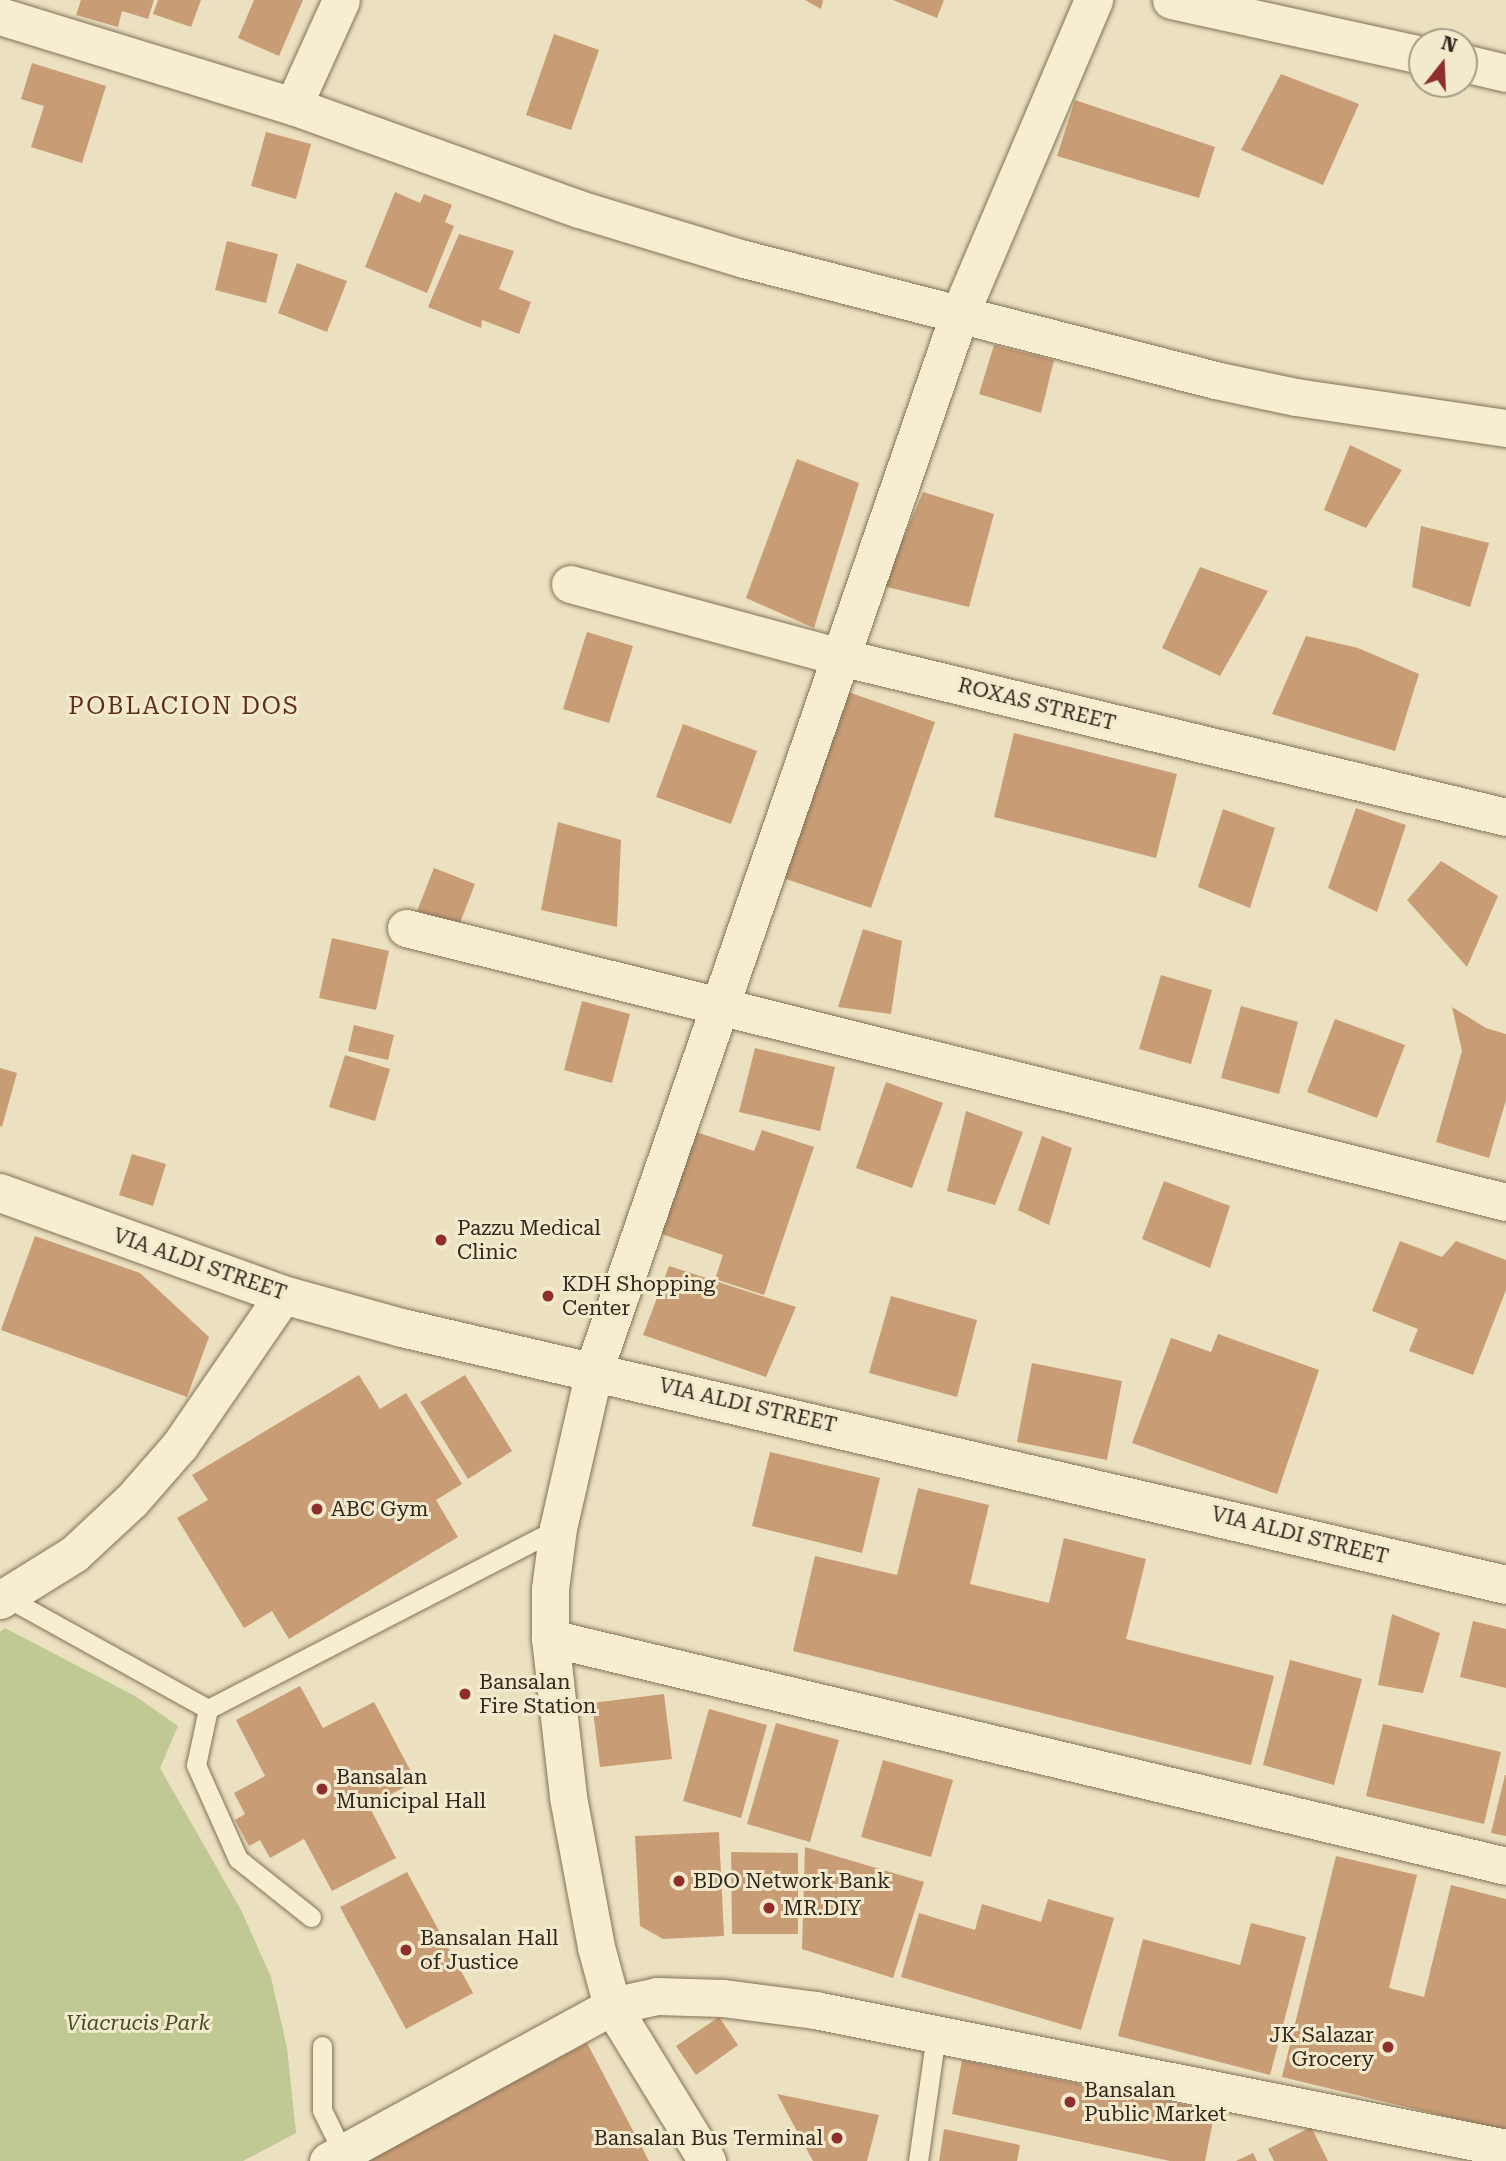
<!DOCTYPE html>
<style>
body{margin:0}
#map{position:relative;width:1506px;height:2161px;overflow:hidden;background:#ebe0bf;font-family:"Roboto Serif",serif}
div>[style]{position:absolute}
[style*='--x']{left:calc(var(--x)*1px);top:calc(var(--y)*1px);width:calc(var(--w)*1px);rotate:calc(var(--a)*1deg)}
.green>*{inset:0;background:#c0c994}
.building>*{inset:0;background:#c89d76}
.roads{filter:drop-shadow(0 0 2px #837158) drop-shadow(0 0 2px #837158)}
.service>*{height:19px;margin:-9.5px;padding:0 9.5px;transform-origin:9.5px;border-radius:9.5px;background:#f7eed1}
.minor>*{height:37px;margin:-18.5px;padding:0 18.5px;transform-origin:18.5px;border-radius:18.5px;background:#f7eed1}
.tertiary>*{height:38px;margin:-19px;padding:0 19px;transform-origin:19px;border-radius:19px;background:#f7eed1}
.dots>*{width:19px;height:19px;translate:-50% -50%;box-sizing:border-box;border:4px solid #f3eace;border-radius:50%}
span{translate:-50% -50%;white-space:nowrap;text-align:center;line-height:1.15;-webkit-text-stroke:6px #f3eace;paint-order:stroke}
.street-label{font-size:21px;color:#33281c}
.poi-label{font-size:21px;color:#33281c}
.left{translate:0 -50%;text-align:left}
.right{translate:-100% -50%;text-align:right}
.park-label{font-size:21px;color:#424f24;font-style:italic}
.quarter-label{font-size:24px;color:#5e2e1d;letter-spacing:2px}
.north{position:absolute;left:1408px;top:28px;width:70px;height:70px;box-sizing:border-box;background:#f3eace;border:2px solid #a69c87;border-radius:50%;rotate:18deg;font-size:19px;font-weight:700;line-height:28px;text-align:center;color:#33281c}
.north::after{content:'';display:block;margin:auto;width:24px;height:32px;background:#8f2f2b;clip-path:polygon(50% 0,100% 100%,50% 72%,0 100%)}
</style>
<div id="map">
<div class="green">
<i style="clip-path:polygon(5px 1628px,135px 1696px,178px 1726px,160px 1768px,241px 1910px,271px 1977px,287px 2048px,296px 2133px,243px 2161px,0 2161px,0 1632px)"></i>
</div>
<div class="building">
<i style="clip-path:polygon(81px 0,154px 0,148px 19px,122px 11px,118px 27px,76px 15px)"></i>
<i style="clip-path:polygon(158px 0,201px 0,191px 27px,153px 14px)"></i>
<i style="clip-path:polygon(254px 0,303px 0,279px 56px,238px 38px)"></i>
<i style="clip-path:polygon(805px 0,823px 0,821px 9px)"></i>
<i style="clip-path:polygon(893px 0,944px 0,937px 18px)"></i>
<i style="clip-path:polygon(554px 34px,599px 50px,571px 130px,526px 115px)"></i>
<i style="clip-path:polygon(32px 63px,106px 86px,82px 163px,31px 147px,44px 106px,21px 99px)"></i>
<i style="clip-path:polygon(1281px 74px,1359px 104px,1323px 185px,1241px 150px)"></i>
<i style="clip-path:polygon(1075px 100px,1215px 147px,1199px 198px,1057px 156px)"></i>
<i style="clip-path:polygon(266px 132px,311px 144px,296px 199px,251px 186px)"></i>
<i style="clip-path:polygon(395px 192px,420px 203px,424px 194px,452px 205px,445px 222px,454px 226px,427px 293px,365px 267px)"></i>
<i style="clip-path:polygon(459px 234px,514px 251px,499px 289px,531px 302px,519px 334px,482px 320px,481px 328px,428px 307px)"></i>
<i style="clip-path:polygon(227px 241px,278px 254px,266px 303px,215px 290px)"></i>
<i style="clip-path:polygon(297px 263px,347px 281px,327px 332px,278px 313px)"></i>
<i style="clip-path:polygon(994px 345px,1054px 360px,1041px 413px,979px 394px)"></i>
<i style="clip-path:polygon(1350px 445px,1402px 470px,1366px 528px,1324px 510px)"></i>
<i style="clip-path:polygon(797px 459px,859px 483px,814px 628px,746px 598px)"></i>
<i style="clip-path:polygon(923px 492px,994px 514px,969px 607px,883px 586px)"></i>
<i style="clip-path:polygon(1421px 526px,1489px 543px,1470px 607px,1412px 587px)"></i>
<i style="clip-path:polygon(1200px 567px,1268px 591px,1220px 676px,1162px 648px)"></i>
<i style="clip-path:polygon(587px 632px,633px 646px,609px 723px,563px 709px)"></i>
<i style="clip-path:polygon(1306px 636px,1358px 648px,1419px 674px,1395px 751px,1272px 714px)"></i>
<i style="clip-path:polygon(848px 692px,935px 722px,871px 908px,783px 878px)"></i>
<i style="clip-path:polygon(683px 724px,757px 751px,731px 824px,656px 797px)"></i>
<i style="clip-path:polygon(1014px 733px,1177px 774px,1156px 858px,994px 817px)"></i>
<i style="clip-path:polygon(1356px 808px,1406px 825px,1377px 912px,1328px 888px)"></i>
<i style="clip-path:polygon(1223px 809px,1275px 828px,1250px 908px,1198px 887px)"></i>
<i style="clip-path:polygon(558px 822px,621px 840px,617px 927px,541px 910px)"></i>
<i style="clip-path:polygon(1441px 861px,1498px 896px,1467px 967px,1407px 900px)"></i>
<i style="clip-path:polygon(434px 868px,475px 884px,458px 928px,417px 911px)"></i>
<i style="clip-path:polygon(863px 929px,902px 941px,891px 1014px,838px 1007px)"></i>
<i style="clip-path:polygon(332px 938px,389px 951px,376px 1010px,319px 998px)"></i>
<i style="clip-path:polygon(1161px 975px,1212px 990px,1191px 1064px,1139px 1049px)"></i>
<i style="clip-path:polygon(582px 1001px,630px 1014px,612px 1083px,564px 1070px)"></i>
<i style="clip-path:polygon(1241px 1006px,1298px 1022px,1279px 1094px,1221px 1078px)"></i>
<i style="clip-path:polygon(1452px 1007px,1486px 1028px,1506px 1034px,1506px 1100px,1489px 1158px,1436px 1142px,1462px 1051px)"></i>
<i style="clip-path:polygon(1335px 1019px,1405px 1045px,1377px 1118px,1307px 1092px)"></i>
<i style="clip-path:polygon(354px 1025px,394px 1035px,388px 1060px,348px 1051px)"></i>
<i style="clip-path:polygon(755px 1048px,835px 1067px,820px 1131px,739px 1112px)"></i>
<i style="clip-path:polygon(345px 1055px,390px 1069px,375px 1121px,329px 1107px)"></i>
<i style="clip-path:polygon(0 1068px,17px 1073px,2px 1127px,0 1126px)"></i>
<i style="clip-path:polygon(886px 1082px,943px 1103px,912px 1188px,856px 1168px)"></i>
<i style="clip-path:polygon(966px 1111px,1023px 1132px,995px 1205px,947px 1191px)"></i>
<i style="clip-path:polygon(687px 1129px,754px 1151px,762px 1130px,814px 1147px,764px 1295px,715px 1279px,723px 1255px,653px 1231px)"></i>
<i style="clip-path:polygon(1042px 1136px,1072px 1148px,1049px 1225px,1018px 1210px)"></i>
<i style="clip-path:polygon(132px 1154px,166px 1164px,153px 1206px,119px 1195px)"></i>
<i style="clip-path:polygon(1164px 1181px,1230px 1206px,1210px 1268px,1142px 1239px)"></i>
<i style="clip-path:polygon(35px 1236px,140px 1273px,209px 1337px,187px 1397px,1px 1330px)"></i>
<i style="clip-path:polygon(1400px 1241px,1442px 1257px,1456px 1241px,1506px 1260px,1506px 1290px,1473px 1375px,1409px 1351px,1418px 1329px,1372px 1311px)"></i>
<i style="clip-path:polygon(669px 1266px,796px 1307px,766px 1377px,643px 1335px)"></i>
<i style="clip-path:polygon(891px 1296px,977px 1320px,957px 1397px,869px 1373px)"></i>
<i style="clip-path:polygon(1218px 1334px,1319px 1370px,1277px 1494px,1132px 1443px,1171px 1338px,1211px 1352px)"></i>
<i style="clip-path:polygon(1032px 1363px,1122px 1381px,1107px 1460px,1017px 1442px)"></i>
<i style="clip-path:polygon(359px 1375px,380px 1409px,406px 1393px,462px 1484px,436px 1500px,458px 1537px,289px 1639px,272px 1611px,244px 1628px,177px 1518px,208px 1500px,192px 1475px)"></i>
<i style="clip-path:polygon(465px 1375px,512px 1451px,468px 1479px,420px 1402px)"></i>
<i style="clip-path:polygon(770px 1452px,880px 1478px,862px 1553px,752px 1526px)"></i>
<i style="clip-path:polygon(918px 1488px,989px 1505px,970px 1584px,1049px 1603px,1064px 1538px,1146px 1559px,1126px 1639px,1274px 1676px,1251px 1765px,793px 1651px,815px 1556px,897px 1575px)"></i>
<i style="clip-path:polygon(1392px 1614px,1440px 1633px,1423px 1693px,1378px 1685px)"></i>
<i style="clip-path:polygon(1473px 1621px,1506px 1629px,1506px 1688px,1460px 1677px)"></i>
<i style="clip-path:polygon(1290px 1660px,1362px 1679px,1334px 1785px,1263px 1765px)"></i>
<i style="clip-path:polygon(300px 1686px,323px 1728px,374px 1702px,416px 1781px,369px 1806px,396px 1858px,332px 1891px,304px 1839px,270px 1858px,260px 1840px,249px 1846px,235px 1820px,245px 1814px,234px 1793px,265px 1776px,236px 1720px)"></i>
<i style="clip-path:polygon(664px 1694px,672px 1759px,600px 1767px,592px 1703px)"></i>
<i style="clip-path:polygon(709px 1709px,767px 1725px,741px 1818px,683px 1801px)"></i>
<i style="clip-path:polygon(776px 1723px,839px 1740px,810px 1842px,747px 1824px)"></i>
<i style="clip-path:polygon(1383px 1724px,1501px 1752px,1484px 1824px,1366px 1796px)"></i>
<i style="clip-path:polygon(883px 1760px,953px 1780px,931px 1857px,861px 1837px)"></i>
<i style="clip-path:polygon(1505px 1775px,1506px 1775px,1506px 1836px,1491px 1833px)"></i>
<i style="clip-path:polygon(719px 1832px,724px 1936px,663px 1939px,640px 1926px,635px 1836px)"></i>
<i style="clip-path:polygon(805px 1847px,924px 1882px,893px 1978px,802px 1949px)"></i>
<i style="clip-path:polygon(731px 1852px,798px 1853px,798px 1934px,732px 1934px)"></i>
<i style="clip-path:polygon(1336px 1856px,1417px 1875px,1389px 1988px,1424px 1997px,1451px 1885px,1506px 1899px,1506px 2131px,1282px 2077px)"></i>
<i style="clip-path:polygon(407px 1872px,473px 1993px,406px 2029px,340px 1907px)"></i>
<i style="clip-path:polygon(1048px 1899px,1114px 1918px,1081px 2030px,901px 1977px,919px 1913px,975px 1930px,982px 1904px,1041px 1922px)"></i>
<i style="clip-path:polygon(1251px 1923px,1306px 1937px,1270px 2075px,1118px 2036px,1143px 1939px,1240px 1965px)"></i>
<i style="clip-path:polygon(719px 2017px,738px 2045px,696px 2075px,676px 2046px)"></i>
<i style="clip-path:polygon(587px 2043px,649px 2161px,362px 2161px)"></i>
<i style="clip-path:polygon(962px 2060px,1215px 2111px,1205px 2161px,1170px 2161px,952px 2114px)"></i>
<i style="clip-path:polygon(777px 2094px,879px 2115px,867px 2161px,813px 2161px)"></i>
<i style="clip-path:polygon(1311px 2127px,1328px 2161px,1274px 2161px,1268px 2149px)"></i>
<i style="clip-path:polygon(944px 2129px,1020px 2145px,1017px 2161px,939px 2161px)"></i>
<i style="clip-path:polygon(1253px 2153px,1257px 2161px,1236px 2161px)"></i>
</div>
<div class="roads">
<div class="service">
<i style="--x:6;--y:1597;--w:231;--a:29"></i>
<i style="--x:311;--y:1917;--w:93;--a:-141.5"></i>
<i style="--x:238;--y:1859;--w:103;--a:-114.1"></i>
<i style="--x:196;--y:1765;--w:57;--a:-77.9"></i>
<i style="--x:208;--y:1709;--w:394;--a:-27.3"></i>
<i style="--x:322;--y:2046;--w:64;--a:90"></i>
<i style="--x:322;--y:2110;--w:48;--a:64"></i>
<i style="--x:918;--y:2161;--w:128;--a:-81.9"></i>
</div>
<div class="minor">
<i style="--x:1171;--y:0;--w:257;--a:12.4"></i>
<i style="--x:0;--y:16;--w:307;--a:17.1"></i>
<i style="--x:293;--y:106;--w:304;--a:19.8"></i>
<i style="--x:579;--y:209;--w:172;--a:16.9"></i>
<i style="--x:744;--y:259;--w:486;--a:14.4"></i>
<i style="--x:1215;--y:380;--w:83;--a:11.9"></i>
<i style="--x:1296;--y:397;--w:212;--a:8.4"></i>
<i style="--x:1464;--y:63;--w:43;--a:13.4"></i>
<i style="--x:293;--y:106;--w:116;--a:-65.6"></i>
<i style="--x:570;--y:584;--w:280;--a:15.1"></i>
<i style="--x:840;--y:657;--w:685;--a:13.51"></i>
<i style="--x:406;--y:928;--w:1134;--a:13.99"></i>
<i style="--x:594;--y:1371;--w:161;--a:102.9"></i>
<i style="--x:558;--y:1528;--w:62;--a:97.5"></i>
<i style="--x:550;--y:1589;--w:49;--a:90"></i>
<i style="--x:550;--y:1638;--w:160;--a:83.5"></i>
<i style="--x:568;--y:1797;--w:153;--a:79.4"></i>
<i style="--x:596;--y:1947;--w:61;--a:74.8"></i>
<i style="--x:612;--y:2006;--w:182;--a:58.5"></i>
<i style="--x:0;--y:1600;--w:87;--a:-31.9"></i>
<i style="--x:74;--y:1554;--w:79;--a:-43"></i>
<i style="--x:132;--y:1500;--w:73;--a:-48.9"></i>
<i style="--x:180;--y:1445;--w:182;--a:-55.5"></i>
<i style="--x:550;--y:1638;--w:983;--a:13.41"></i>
<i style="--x:328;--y:2161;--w:324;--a:-28.6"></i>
<i style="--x:612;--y:2006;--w:46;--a:-12.5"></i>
<i style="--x:657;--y:1996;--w:66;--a:1.7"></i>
<i style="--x:723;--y:1998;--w:93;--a:7.4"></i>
<i style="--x:815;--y:2010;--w:705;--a:11.29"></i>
</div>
<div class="tertiary">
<i style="--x:0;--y:1193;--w:301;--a:19.8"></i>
<i style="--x:283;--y:1295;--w:123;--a:15.5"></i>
<i style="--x:402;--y:1328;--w:1134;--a:13.1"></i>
<i style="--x:594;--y:1371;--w:1115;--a:-70.9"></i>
<i style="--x:959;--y:317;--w:345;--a:-66.9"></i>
</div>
</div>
<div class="dots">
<i style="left:441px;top:1240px;background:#8f2f2b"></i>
<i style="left:548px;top:1296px;background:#8f2f2b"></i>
<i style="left:317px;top:1509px;background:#8f2f2b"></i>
<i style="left:465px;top:1694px;background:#8f2f2b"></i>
<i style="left:322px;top:1789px;background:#8f2f2b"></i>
<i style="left:679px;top:1881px;background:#8f2f2b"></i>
<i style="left:769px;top:1908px;background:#8f2f2b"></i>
<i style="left:406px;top:1950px;background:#8f2f2b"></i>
<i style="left:1388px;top:2047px;background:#8f2f2b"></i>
<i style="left:1070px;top:2102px;background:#8f2f2b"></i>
<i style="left:837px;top:2138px;background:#8f2f2b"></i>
</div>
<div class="street-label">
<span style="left:1037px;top:704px;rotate:14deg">ROXAS STREET</span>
<span style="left:200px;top:1264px;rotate:19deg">VIA ALDI STREET</span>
<span style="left:748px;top:1405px;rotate:13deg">VIA ALDI STREET</span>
<span style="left:1300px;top:1535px;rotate:14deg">VIA ALDI STREET</span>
</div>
<div class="poi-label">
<span class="left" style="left:457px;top:1240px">Pazzu Medical<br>Clinic</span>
<span class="left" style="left:562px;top:1296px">KDH Shopping<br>Center</span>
<span class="left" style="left:331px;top:1509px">ABC Gym</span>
<span class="left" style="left:479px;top:1694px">Bansalan<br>Fire Station</span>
<span class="left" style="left:336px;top:1789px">Bansalan<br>Municipal Hall</span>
<span class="left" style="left:693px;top:1881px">BDO Network Bank</span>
<span class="left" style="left:783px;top:1908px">MR.DIY</span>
<span class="left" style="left:420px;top:1950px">Bansalan Hall<br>of Justice</span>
<span class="right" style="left:1374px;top:2047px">JK Salazar<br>Grocery</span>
<span class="left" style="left:1084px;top:2102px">Bansalan<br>Public Market</span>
<span class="right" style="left:823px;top:2138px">Bansalan Bus Terminal</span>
</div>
<div class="park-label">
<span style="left:138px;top:2023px">Viacrucis Park</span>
</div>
<div class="quarter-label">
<span style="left:184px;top:707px">POBLACION DOS</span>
</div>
<div class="north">N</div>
</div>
